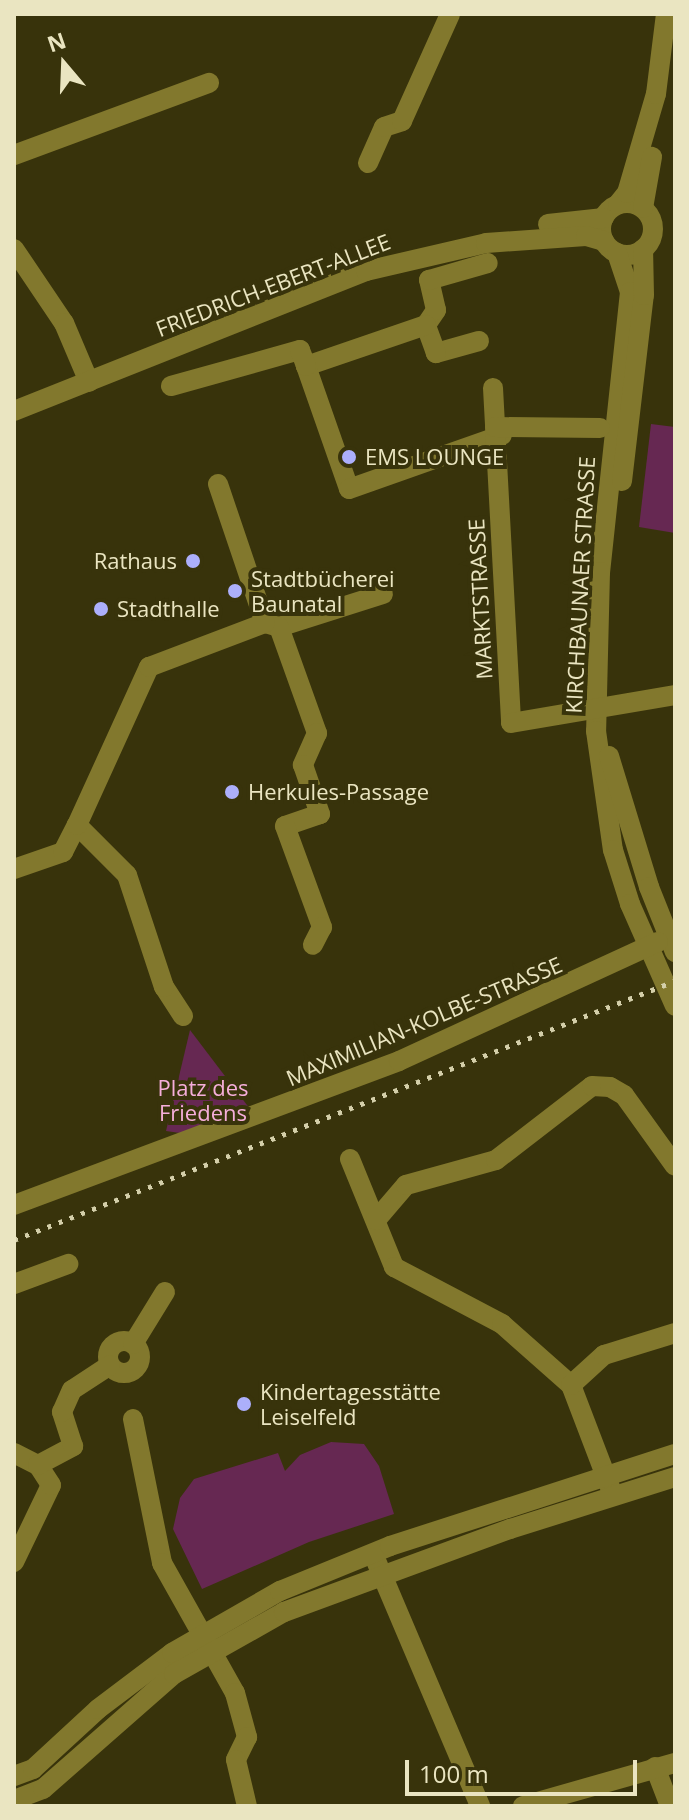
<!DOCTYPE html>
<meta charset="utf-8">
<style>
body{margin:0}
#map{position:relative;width:689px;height:1820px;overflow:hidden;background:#38330b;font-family:"Open Sans",sans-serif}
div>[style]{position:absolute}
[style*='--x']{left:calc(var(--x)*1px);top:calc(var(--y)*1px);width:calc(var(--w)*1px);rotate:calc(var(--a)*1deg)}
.green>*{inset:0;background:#662852}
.minor>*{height:20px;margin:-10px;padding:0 10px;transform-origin:10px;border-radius:10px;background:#82782d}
.minor>.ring{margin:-10px;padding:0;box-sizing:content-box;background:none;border:20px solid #82782d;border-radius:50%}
.rail>*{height:5px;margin-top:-2.5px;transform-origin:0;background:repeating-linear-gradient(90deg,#d4cfaa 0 4px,transparent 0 12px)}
.dots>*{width:22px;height:22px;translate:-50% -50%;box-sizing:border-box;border:4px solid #38330b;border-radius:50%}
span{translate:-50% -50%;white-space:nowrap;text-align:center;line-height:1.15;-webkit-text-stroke:8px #38330b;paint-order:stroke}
.street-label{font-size:22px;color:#eae5c1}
.poi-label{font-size:22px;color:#eae5c1}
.left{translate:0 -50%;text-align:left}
.right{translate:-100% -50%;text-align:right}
.park-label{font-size:22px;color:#f5aeda}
.frame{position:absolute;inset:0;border:16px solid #eae5c1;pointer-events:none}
.north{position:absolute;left:24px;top:24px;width:80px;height:80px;-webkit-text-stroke:6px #38330b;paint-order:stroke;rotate:341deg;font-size:22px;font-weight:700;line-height:32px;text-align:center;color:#eae5c1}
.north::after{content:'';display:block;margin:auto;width:28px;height:36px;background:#eae5c1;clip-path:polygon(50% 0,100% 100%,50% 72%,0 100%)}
.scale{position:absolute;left:405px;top:1760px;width:232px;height:36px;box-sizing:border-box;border:4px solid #eae5c1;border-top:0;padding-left:10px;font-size:24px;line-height:28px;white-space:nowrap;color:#eae5c1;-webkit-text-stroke:6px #38330b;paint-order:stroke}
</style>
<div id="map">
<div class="green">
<i style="clip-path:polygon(651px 424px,675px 427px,675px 533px,639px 527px)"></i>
<i style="clip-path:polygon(190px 1030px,250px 1109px,180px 1133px,166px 1131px)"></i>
<i style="clip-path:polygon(331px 1442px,364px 1444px,379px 1466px,394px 1514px,309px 1542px,202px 1589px,173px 1529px,180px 1498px,194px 1479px,278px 1453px,285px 1471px,300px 1455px)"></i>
</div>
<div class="minor">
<i style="--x:14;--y:155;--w:208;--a:-20.3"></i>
<i style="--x:368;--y:163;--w:39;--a:-66"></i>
<i style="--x:384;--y:127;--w:19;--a:-18"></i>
<i style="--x:402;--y:121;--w:117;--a:-65.8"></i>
<i class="ring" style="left:601px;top:203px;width:32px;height:32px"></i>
<i style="--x:618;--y:204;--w:14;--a:-51"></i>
<i style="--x:627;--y:193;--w:103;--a:-73.7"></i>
<i style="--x:656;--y:94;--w:81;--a:-82.9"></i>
<i style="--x:643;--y:208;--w:52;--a:-80"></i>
<i style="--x:548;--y:224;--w:56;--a:-6.1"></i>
<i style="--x:14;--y:249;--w:89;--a:56"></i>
<i style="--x:64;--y:323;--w:64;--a:67"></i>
<i style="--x:617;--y:253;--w:41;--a:71.6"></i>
<i style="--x:630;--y:292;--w:282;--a:96.1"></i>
<i style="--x:600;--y:572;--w:159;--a:91.4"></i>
<i style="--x:596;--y:731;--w:120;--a:81.9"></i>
<i style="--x:613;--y:850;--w:57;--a:72.5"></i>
<i style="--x:630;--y:904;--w:111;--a:66.2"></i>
<i style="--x:426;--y:325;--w:18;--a:-56"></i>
<i style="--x:436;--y:310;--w:31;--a:-103"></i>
<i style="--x:429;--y:280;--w:61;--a:-16.1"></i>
<i style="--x:479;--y:341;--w:45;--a:164.4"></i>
<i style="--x:436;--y:353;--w:30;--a:-110"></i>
<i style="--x:426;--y:325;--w:127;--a:161.1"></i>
<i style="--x:306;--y:366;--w:130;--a:70.7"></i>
<i style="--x:349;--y:489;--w:162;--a:-19.4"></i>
<i style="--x:171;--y:386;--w:134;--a:-15.6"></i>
<i style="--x:300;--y:350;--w:17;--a:69"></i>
<i style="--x:493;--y:388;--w:335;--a:86.9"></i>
<i style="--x:511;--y:723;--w:166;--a:-9.7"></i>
<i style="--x:14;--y:411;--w:379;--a:-21.7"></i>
<i style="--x:366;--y:271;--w:123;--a:-13.1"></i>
<i style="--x:486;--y:243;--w:100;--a:-4"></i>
<i style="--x:586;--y:236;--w:19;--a:16"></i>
<i style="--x:495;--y:427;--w:105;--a:0.5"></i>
<i style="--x:622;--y:481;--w:187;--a:-83.3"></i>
<i style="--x:644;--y:295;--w:46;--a:-91.2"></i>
<i style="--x:218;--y:484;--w:147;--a:71.3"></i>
<i style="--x:265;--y:623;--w:15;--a:16"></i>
<i style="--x:279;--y:627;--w:109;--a:-17.6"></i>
<i style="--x:279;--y:627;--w:113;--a:70.3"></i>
<i style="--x:317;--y:733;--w:35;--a:114"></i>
<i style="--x:303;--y:765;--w:52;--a:70.9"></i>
<i style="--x:320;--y:814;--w:37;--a:161"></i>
<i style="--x:285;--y:826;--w:108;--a:69.9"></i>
<i style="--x:322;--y:927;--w:20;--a:117"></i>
<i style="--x:609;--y:756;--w:137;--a:73"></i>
<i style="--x:649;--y:887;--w:70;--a:68.2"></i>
<i style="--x:14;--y:869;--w:52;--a:-19.1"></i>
<i style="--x:63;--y:852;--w:30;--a:-63"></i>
<i style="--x:183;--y:1016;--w:35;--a:-123"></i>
<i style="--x:164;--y:987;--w:118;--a:-108.3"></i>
<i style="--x:127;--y:875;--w:71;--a:-135"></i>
<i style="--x:77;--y:825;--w:174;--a:-65.5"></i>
<i style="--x:149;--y:667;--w:124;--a:-20.8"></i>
<i style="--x:350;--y:1159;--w:117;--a:67.8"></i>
<i style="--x:394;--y:1267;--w:122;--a:27.8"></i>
<i style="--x:502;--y:1324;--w:92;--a:41.5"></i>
<i style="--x:571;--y:1385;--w:112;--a:69.1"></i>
<i style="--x:14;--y:1205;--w:411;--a:-20.5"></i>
<i style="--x:399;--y:1061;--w:285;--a:-24.7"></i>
<i style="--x:376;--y:1220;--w:46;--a:-49.4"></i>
<i style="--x:406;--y:1185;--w:93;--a:-15.5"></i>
<i style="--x:496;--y:1160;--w:121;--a:-37.6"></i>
<i style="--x:592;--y:1086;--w:18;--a:3"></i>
<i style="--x:610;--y:1087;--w:16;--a:30"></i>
<i style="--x:624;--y:1095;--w:87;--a:54.3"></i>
<i style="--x:14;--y:1284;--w:58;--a:-20.3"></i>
<i class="ring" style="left:108px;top:1341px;width:12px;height:12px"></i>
<i style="--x:133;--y:1344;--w:61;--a:-58.4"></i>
<i style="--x:571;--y:1385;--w:45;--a:-42.3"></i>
<i style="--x:604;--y:1355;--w:74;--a:-17.2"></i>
<i style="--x:133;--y:1419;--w:147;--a:78.6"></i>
<i style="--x:162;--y:1563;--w:149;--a:60.7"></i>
<i style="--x:235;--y:1693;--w:46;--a:74.7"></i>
<i style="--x:247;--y:1737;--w:25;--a:116"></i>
<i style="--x:236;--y:1760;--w:47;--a:76.6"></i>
<i style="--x:14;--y:1453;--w:27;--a:27"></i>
<i style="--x:14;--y:1562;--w:85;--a:-64.3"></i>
<i style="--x:51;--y:1485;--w:24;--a:-123"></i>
<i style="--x:38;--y:1465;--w:40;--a:-28"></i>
<i style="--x:73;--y:1446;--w:36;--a:-108"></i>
<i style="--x:62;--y:1412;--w:24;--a:-66"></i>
<i style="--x:72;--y:1390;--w:45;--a:-33.3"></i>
<i style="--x:377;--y:1563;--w:264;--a:67"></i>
<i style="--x:655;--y:1767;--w:42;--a:69"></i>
<i style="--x:14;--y:1776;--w:20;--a:-20"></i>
<i style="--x:33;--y:1769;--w:88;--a:-42.7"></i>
<i style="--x:98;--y:1709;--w:93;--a:-37.1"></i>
<i style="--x:172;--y:1653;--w:125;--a:-29.9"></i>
<i style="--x:280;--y:1591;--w:119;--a:-22.2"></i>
<i style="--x:390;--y:1546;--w:299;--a:-17.9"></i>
<i style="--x:14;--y:1800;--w:31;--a:-21"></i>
<i style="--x:43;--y:1789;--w:174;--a:-41.3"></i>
<i style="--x:174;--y:1674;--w:126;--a:-29.4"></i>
<i style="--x:284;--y:1612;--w:241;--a:-20.2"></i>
<i style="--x:510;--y:1529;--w:173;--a:-17.5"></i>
<i style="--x:523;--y:1806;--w:158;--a:-15.8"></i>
</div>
<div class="rail">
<i style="--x:14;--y:1240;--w:710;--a:-21.4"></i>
</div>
<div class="dots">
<i style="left:349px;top:457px;background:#acaffb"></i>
<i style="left:193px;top:561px;background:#acaffb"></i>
<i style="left:235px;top:591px;background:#acaffb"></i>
<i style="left:101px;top:609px;background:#acaffb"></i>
<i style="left:232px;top:792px;background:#acaffb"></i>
<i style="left:244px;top:1404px;background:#acaffb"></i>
</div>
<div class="street-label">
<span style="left:273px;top:285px;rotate:-21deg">FRIEDRICH-EBERT-ALLEE</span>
<span style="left:580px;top:585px;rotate:-87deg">KIRCHBAUNAER STRASSE</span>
<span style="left:480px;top:599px;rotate:-93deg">MARKTSTRASSE</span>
<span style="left:424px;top:1021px;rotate:-23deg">MAXIMILIAN-KOLBE-STRASSE</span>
</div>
<div class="poi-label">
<span class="left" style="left:365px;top:457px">EMS LOUNGE</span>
<span class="right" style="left:177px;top:561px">Rathaus</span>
<span class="left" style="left:251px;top:591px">Stadtbücherei<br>Baunatal</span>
<span class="left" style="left:117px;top:609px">Stadthalle</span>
<span class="left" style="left:248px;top:792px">Herkules-Passage</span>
<span class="left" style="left:260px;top:1404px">Kindertagesstätte<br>Leiselfeld</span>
</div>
<div class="park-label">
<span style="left:203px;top:1100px">Platz des<br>Friedens</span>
</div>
<div class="frame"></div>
<div class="north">N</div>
<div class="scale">100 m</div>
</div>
